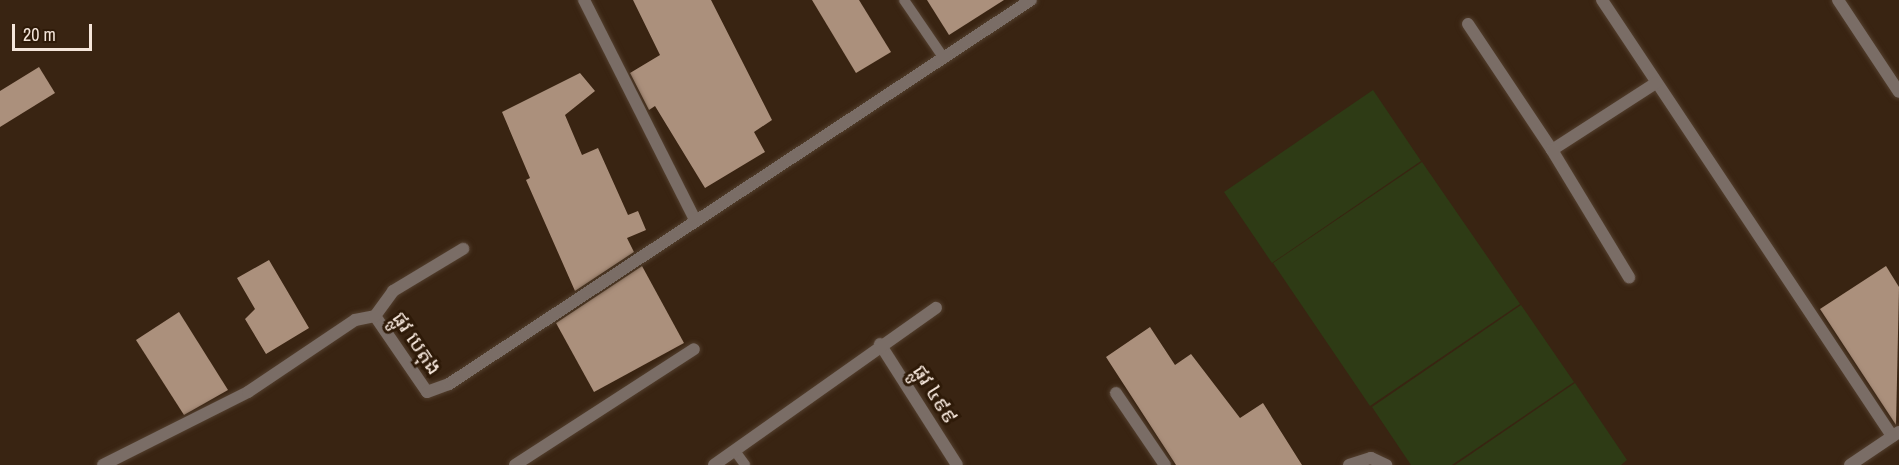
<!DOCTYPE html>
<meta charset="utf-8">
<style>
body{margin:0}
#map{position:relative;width:1899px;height:465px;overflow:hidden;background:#392412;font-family:"Archivo Narrow","Noto Sans Khmer",sans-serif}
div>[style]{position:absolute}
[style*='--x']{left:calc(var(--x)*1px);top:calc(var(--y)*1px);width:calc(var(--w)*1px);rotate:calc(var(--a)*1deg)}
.green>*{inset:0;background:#2e3b15}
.building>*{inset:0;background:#ab907c}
.roads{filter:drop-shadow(0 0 2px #533f2e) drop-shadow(0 0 2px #533f2e)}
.lane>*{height:10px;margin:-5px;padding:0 5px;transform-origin:5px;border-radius:5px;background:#7a6d66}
.street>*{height:12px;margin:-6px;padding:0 6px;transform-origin:6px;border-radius:6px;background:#7a6d66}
span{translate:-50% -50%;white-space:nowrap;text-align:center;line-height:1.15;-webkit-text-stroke:6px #2e1a08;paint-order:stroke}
.street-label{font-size:21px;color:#f5e6db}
.scale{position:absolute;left:12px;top:24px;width:80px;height:27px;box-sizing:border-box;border:3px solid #f5e6db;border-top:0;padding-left:8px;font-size:18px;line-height:21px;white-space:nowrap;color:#f5e6db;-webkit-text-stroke:4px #2e1a08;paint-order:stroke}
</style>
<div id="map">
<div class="green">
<i style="clip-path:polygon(1373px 90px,1421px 161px,1272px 263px,1224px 192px)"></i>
<i style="clip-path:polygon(1422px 162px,1520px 304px,1370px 406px,1273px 263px)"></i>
<i style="clip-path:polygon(1521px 305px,1574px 382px,1452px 465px,1411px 465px,1372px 407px)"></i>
<i style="clip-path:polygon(1575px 383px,1627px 460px,1621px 465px,1455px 465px)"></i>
</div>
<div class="building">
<i style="clip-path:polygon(633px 0,711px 0,772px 120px,754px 132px,765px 152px,705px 188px,655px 106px,649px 110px,630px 73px,660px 55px)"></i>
<i style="clip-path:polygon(812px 0,859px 0,891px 52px,856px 73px)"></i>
<i style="clip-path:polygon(927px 0,1004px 0,949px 35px)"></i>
<i style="clip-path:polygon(39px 67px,55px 93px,0 127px,0 91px)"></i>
<i style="clip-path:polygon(580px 73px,595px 91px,565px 115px,582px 155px,598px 148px,628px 215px,638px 211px,646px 230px,627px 238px,634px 252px,575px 291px,526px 180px,530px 178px,502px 112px)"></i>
<i style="clip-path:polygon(269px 260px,309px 328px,266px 354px,245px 319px,255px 309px,237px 278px)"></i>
<i style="clip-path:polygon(642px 266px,684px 343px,594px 392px,556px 323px)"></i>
<i style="clip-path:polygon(1886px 266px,1899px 287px,1896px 425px,1820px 309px)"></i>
<i style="clip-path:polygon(179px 312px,228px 390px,184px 415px,136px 340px)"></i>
<i style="clip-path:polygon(1150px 327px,1175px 365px,1191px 354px,1240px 418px,1263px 403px,1302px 465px,1176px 465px,1106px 357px)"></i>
</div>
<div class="roads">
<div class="lane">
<i style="--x:904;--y:0;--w:69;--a:55.6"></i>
<i style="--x:735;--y:451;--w:17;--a:54"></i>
</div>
<div class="street">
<i style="--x:584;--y:0;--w:244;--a:63.2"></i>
<i style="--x:1602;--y:0;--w:524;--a:56.37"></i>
<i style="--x:1838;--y:0;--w:110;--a:56.5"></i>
<i style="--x:1468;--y:24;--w:151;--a:56.3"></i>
<i style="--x:1552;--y:150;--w:124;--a:-32.8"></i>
<i style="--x:1552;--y:150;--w:149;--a:58.8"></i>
<i style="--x:375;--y:316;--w:92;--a:55.6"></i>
<i style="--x:427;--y:392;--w:23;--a:-20"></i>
<i style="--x:449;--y:384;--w:697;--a:-33.42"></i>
<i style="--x:880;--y:344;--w:143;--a:57.5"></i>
<i style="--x:1116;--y:393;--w:87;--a:55.8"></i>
<i style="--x:103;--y:465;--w:162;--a:-26.7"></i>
<i style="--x:248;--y:392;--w:129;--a:-33.9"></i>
<i style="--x:355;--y:320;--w:20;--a:-11"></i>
<i style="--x:375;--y:316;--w:31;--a:-54"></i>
<i style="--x:393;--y:291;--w:82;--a:-31"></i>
<i style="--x:515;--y:465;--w:213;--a:-32.9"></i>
<i style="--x:714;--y:465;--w:272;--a:-35.3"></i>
<i style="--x:1349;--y:465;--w:23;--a:-18"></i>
<i style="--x:1371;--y:458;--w:17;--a:25"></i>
<i style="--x:1850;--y:465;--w:59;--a:-34"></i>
</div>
</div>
<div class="street-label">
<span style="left:417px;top:343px;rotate:56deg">ផ្លូវ បេតុង</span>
<span style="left:935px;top:394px;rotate:58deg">ផ្លូវ ៤៩៩</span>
</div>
<div class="scale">20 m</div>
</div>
